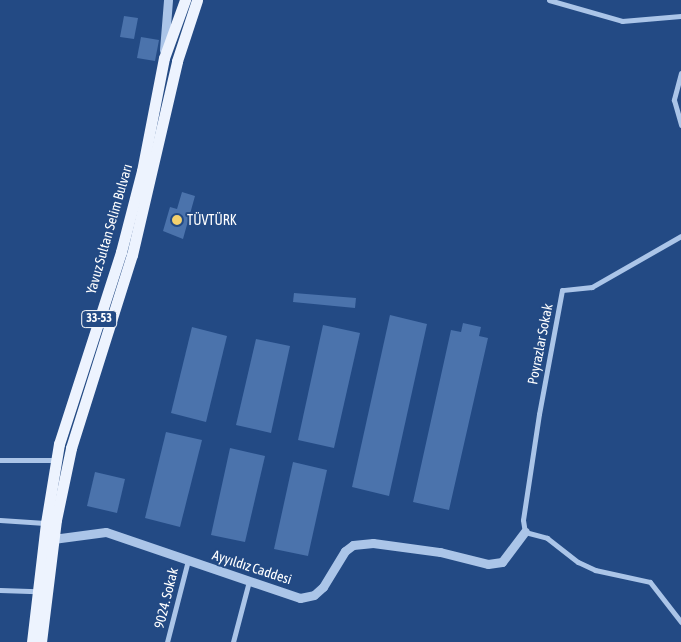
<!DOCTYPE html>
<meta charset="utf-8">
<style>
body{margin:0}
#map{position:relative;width:681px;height:642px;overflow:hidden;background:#234a84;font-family:"Asap Condensed",sans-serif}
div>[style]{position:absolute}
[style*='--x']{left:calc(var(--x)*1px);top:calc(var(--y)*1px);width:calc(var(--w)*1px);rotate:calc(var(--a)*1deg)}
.building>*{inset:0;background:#4b73ac}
.minor>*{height:5px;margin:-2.5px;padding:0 2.5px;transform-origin:2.5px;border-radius:2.5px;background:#abc5e8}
.tertiary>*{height:9px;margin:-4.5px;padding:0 4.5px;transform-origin:4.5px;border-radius:4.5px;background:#abc5e8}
.primary>*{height:11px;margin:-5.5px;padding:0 5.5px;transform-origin:5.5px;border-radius:5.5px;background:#edf3fe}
.dots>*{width:14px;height:14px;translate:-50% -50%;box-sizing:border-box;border:2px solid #234a84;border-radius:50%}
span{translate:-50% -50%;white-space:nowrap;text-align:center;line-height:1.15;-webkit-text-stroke:4px #234a84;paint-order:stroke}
.shield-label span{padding:1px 4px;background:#234a84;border:1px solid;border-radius:4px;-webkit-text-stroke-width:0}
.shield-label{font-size:12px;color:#fff;font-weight:700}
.poi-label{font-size:14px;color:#fff}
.left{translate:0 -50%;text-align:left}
.street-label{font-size:14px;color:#fff}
</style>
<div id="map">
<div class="building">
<i style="clip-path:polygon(124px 16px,138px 18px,134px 39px,120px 37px)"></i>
<i style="clip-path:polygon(141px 37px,159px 40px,155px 61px,137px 58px)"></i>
<i style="clip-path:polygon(182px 192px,195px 196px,183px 239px,163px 231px,170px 207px,177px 209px)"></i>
<i style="clip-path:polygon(294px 293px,356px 298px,355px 308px,293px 302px)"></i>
<i style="clip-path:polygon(390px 315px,427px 324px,389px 496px,352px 487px)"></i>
<i style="clip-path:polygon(463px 323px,481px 327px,479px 336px,488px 338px,449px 510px,413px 502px,451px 330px,461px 332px)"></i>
<i style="clip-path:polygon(323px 325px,360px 333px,334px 448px,298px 440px)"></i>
<i style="clip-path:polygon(192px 327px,227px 336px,206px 422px,171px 413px)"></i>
<i style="clip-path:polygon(256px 339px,290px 346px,271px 433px,236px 425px)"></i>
<i style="clip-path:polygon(166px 432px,202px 440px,180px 527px,145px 518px)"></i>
<i style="clip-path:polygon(230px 448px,265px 456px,245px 542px,211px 535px)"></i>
<i style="clip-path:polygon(293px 462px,327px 470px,308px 556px,274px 549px)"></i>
<i style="clip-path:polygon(95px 472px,125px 479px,117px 513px,87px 506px)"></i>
</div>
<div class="minor">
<i style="--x:549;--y:0;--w:76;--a:16"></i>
<i style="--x:622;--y:21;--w:59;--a:-4.8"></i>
<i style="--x:681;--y:73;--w:28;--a:105"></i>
<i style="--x:674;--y:100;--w:26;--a:74"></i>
<i style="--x:681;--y:236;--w:103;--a:150.2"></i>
<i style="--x:592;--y:287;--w:30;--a:174"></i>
<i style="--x:562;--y:290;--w:126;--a:100.5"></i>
<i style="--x:539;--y:414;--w:107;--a:98.6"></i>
<i style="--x:523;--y:520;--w:12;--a:81"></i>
<i style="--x:525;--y:532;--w:23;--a:15"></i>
<i style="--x:547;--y:538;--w:39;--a:38"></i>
<i style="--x:578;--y:562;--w:19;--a:25"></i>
<i style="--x:595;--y:570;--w:56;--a:12.3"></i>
<i style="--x:650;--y:582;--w:51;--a:52.2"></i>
<i style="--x:0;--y:460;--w:56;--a:0"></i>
<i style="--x:0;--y:520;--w:45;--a:3.8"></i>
<i style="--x:0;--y:590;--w:37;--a:2"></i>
<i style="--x:167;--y:642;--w:85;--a:-75.6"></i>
<i style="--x:233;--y:642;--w:63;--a:-75.3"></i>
</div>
<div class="tertiary">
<i style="--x:164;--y:50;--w:50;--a:-85.4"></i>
<i style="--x:53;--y:539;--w:53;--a:-7.5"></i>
<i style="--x:106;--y:532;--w:205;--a:18.8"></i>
<i style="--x:300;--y:598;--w:14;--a:-12"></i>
<i style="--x:314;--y:595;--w:12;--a:-42"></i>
<i style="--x:323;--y:587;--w:42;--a:-58.6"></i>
<i style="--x:345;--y:551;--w:10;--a:-37"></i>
<i style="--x:353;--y:545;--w:20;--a:-6"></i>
<i style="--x:373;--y:543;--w:68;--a:7.7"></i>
<i style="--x:440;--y:552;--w:49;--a:14"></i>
<i style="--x:488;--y:564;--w:14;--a:-8"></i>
<i style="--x:502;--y:562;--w:38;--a:-53"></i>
</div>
<div class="primary">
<i style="--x:32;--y:642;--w:120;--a:-83.3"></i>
<i style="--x:46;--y:523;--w:80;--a:-80.7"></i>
<i style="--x:59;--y:444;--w:202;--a:-72.1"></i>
<i style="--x:121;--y:252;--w:84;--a:-75.5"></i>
<i style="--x:142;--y:171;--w:115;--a:-79"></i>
<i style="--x:164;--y:58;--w:62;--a:-70.1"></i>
<i style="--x:41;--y:642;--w:123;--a:-83"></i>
<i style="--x:56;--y:520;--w:74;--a:-78.2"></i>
<i style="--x:71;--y:448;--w:202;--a:-72.5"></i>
<i style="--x:132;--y:255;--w:199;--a:-76.9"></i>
<i style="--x:177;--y:61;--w:64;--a:-71.8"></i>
</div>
<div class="dots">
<i style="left:177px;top:220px;background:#f4d16d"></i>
</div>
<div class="shield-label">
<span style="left:99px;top:319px">33-53</span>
</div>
<div class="poi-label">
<span class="left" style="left:187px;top:220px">TÜVTÜRK</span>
</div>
<div class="street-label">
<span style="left:109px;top:229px;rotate:-74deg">Yavuz Sultan Selim Bulvarı</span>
<span style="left:540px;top:344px;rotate:-79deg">Poyrazlar Sokak</span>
<span style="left:252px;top:567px;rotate:18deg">Ayyıldız Caddesi</span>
<span style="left:166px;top:598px;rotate:-76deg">9024. Sokak</span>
</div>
</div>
